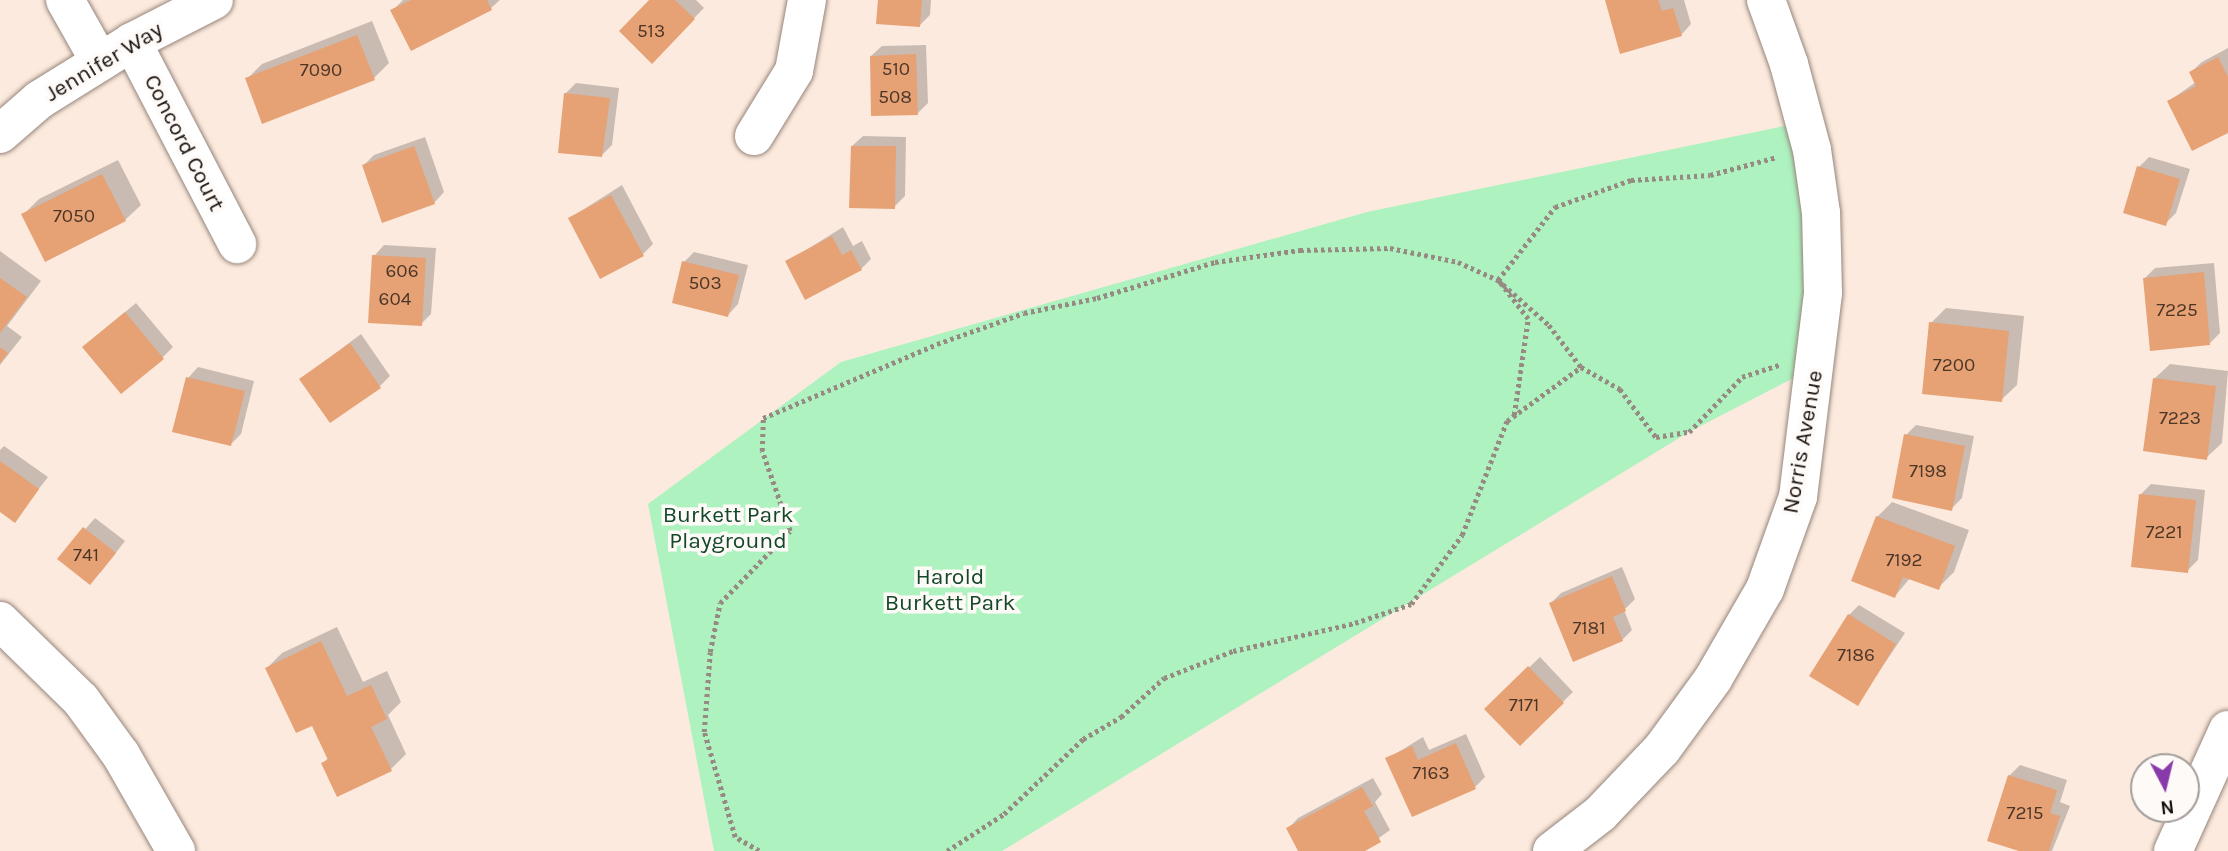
<!DOCTYPE html>
<style>
body{margin:0}
#map{position:relative;width:2228px;height:851px;overflow:hidden;background:#fceade;font-family:Karla,sans-serif}
div>[style]{position:absolute}
[style*='--x']{left:calc(var(--x)*1px);top:calc(var(--y)*1px);width:calc(var(--w)*1px);rotate:calc(var(--a)*1deg)}
.green>*{inset:0;background:#adf2bf}
.shadow>*{inset:0;background:#0003}
.building>*{inset:0;background:#e6a174}
.path>*{height:4.5px;margin-top:-2.25px;transform-origin:0;background:repeating-linear-gradient(90deg,#978a82 0 3.5px,transparent 0 7px)}
.roads{filter:drop-shadow(0 0 2px #96857b) drop-shadow(0 0 2px #96857b)}
.minor>*{height:38px;margin:-19px;padding:0 19px;transform-origin:19px;border-radius:19px;background:#fff}
span{translate:-50% -50%;white-space:nowrap;text-align:center;line-height:1.15;-webkit-text-stroke:7px #fefaf8;paint-order:stroke}
.number-label{font-size:19px;color:#4c3628}
.number-label span{-webkit-text-stroke-width:0}
.street-label{font-size:23px;color:#18120e}
.park-label{font-size:23px;color:#134827}
.north{position:absolute;left:2130px;top:753px;width:70px;height:70px;box-sizing:border-box;background:#fefaf8;border:2px solid #a29d9a;border-radius:50%;rotate:173deg;font-size:19px;font-weight:700;line-height:28px;text-align:center;color:#18120e}
.north::after{content:'';display:block;margin:auto;width:24px;height:32px;background:#893aaa;clip-path:polygon(50% 0,100% 100%,50% 72%,0 100%)}
</style>
<div id="map">
<div class="green">
<i style="clip-path:polygon(1804px 122px,1817px 366px,1689px 432px,1002px 851px,714px 851px,648px 504px,841px 362px,1367px 212px)"></i>
</div>
<div class="shadow">
<i style="clip-path:polygon(403px 0,500px 0,491px 8px,392px 11px)"></i>
<i style="clip-path:polygon(652px 0,696px 0,704px 8px,652px 61px)"></i>
<i style="clip-path:polygon(879px 0,931px 0,930px 15px,920px 25px)"></i>
<i style="clip-path:polygon(1607px 0,1684px 0,1691px 24px,1681px 35px)"></i>
<i style="clip-path:polygon(372px 21px,389px 63px,374px 78px,247px 79px,262px 64px)"></i>
<i style="clip-path:polygon(926px 45px,928px 103px,918px 113px,871px 56px,882px 46px)"></i>
<i style="clip-path:polygon(2228px 48px,2228px 131px,2169px 101px,2196px 82px,2191px 72px,2202px 62px)"></i>
<i style="clip-path:polygon(576px 83px,619px 88px,612px 145px,602px 155px,565px 94px)"></i>
<i style="clip-path:polygon(863px 136px,906px 137px,905px 196px,894px 207px,852px 146px)"></i>
<i style="clip-path:polygon(425px 137px,444px 192px,434px 203px,364px 165px,374px 155px)"></i>
<i style="clip-path:polygon(2149px 157px,2190px 169px,2176px 213px,2165px 224px,2139px 167px)"></i>
<i style="clip-path:polygon(118px 160px,141px 205px,125px 220px,23px 215px,39px 199px)"></i>
<i style="clip-path:polygon(622px 185px,653px 244px,643px 254px,570px 218px)"></i>
<i style="clip-path:polygon(843px 227px,853px 246px,862px 241px,871px 259px,861px 269px,787px 262px)"></i>
<i style="clip-path:polygon(384px 245px,436px 248px,431px 314px,421px 324px,374px 256px)"></i>
<i style="clip-path:polygon(0 251px,41px 281px,7px 326px,22px 337px,0 365px)"></i>
<i style="clip-path:polygon(694px 252px,748px 265px,738px 304px,728px 315px,684px 262px)"></i>
<i style="clip-path:polygon(2214px 263px,2220px 333px,2210px 343px,2145px 278px,2155px 268px)"></i>
<i style="clip-path:polygon(136px 303px,173px 347px,162px 358px,95px 337px)"></i>
<i style="clip-path:polygon(1946px 308px,2024px 316px,2017px 385px,2001px 400px,1931px 323px)"></i>
<i style="clip-path:polygon(361px 334px,390px 376px,380px 386px,301px 379px)"></i>
<i style="clip-path:polygon(2170px 364px,2228px 371px,2222px 443px,2206px 458px,2154px 379px)"></i>
<i style="clip-path:polygon(198px 367px,254px 381px,241px 434px,230px 445px,188px 378px)"></i>
<i style="clip-path:polygon(1916px 425px,1974px 436px,1962px 498px,1951px 509px,1906px 435px)"></i>
<i style="clip-path:polygon(4px 446px,48px 477px,15px 520px,0 510px,0 450px)"></i>
<i style="clip-path:polygon(2151px 484px,2205px 490px,2198px 560px,2187px 571px,2141px 494px)"></i>
<i style="clip-path:polygon(1892px 502px,1969px 530px,1954px 572px,1938px 588px,1911px 577px,1895px 596px,1877px 517px)"></i>
<i style="clip-path:polygon(95px 518px,125px 541px,100px 573px,59px 559px)"></i>
<i style="clip-path:polygon(1622px 567px,1635px 599px,1624px 610px,1632px 630px,1622px 640px,1551px 603px,1561px 593px)"></i>
<i style="clip-path:polygon(1859px 605px,1905px 633px,1858px 703px,1849px 615px)"></i>
<i style="clip-path:polygon(337px 627px,363px 682px,387px 671px,401px 702px,388px 715px,406px 754px,391px 769px,323px 763px,329px 757px,313px 723px,267px 668px,282px 653px)"></i>
<i style="clip-path:polygon(1540px 657px,1573px 692px,1520px 744px,1486px 709px)"></i>
<i style="clip-path:polygon(1466px 734px,1485px 777px,1475px 787px,1387px 759px,1423px 737px,1429px 750px)"></i>
<i style="clip-path:polygon(2020px 765px,2067px 780px,2060px 802px,2070px 806px,2052px 851px,2025px 851px,2009px 776px)"></i>
<i style="clip-path:polygon(1373px 778px,1382px 794px,1375px 802px,1390px 830px,1361px 851px,1300px 851px,1288px 829px,1298px 818px)"></i>
</div>
<div class="building">
<i style="clip-path:polygon(411px 0,487px 0,492px 10px,411px 51px,390px 10px)"></i>
<i style="clip-path:polygon(649px 0,675px 0,695px 19px,652px 64px,619px 31px)"></i>
<i style="clip-path:polygon(878px 0,922px 0,920px 27px,876px 24px)"></i>
<i style="clip-path:polygon(1605px 0,1658px 0,1662px 11px,1673px 8px,1682px 36px,1620px 54px)"></i>
<i style="clip-path:polygon(357px 35px,375px 80px,262px 124px,245px 78px)"></i>
<i style="clip-path:polygon(916px 54px,918px 115px,871px 116px,870px 56px)"></i>
<i style="clip-path:polygon(2218px 57px,2228px 77px,2228px 133px,2192px 151px,2167px 101px,2196px 86px,2189px 72px)"></i>
<i style="clip-path:polygon(564px 93px,610px 98px,602px 157px,558px 153px)"></i>
<i style="clip-path:polygon(414px 146px,435px 204px,382px 223px,362px 165px)"></i>
<i style="clip-path:polygon(851px 146px,896px 146px,895px 209px,849px 208px)"></i>
<i style="clip-path:polygon(2137px 166px,2180px 179px,2166px 226px,2123px 213px)"></i>
<i style="clip-path:polygon(102px 174px,126px 221px,45px 262px,21px 214px)"></i>
<i style="clip-path:polygon(611px 195px,644px 256px,600px 279px,568px 218px)"></i>
<i style="clip-path:polygon(832px 236px,842px 255px,851px 250px,862px 270px,805px 300px,785px 261px)"></i>
<i style="clip-path:polygon(372px 255px,426px 258px,422px 326px,368px 323px)"></i>
<i style="clip-path:polygon(682px 261px,739px 275px,728px 317px,672px 303px)"></i>
<i style="clip-path:polygon(2204px 272px,2210px 345px,2150px 351px,2143px 278px)"></i>
<i style="clip-path:polygon(0 278px,27px 297px,0 333px)"></i>
<i style="clip-path:polygon(125px 312px,164px 359px,121px 394px,82px 347px)"></i>
<i style="clip-path:polygon(1929px 322px,2009px 331px,2002px 402px,1922px 394px)"></i>
<i style="clip-path:polygon(350px 343px,381px 388px,330px 423px,299px 379px)"></i>
<i style="clip-path:polygon(0 347px,8px 353px,0 363px)"></i>
<i style="clip-path:polygon(186px 377px,245px 391px,231px 446px,172px 432px)"></i>
<i style="clip-path:polygon(2153px 378px,2216px 386px,2207px 460px,2143px 451px)"></i>
<i style="clip-path:polygon(1904px 434px,1965px 446px,1952px 511px,1892px 498px)"></i>
<i style="clip-path:polygon(0 461px,39px 489px,15px 523px,0 512px)"></i>
<i style="clip-path:polygon(2139px 494px,2196px 500px,2188px 573px,2131px 567px)"></i>
<i style="clip-path:polygon(1876px 516px,1955px 546px,1939px 590px,1903px 577px,1895px 598px,1851px 581px)"></i>
<i style="clip-path:polygon(83px 527px,116px 553px,90px 585px,57px 559px)"></i>
<i style="clip-path:polygon(1612px 576px,1626px 611px,1613px 617px,1623px 641px,1573px 662px,1549px 603px)"></i>
<i style="clip-path:polygon(1848px 614px,1896px 644px,1858px 706px,1809px 676px)"></i>
<i style="clip-path:polygon(321px 641px,347px 696px,371px 685px,387px 719px,371px 727px,392px 771px,337px 797px,321px 763px,328px 760px,312px 726px,296px 733px,265px 668px)"></i>
<i style="clip-path:polygon(1528px 666px,1564px 703px,1520px 746px,1484px 709px)"></i>
<i style="clip-path:polygon(1456px 743px,1476px 789px,1412px 817px,1385px 758px,1412px 746px,1418px 760px)"></i>
<i style="clip-path:polygon(2008px 775px,2057px 790px,2050px 813px,2060px 816px,2049px 851px,2019px 851px,1987px 841px)"></i>
<i style="clip-path:polygon(1362px 787px,1373px 806px,1364px 811px,1381px 842px,1365px 851px,1298px 851px,1286px 828px)"></i>
</div>
<div class="path">
<i style="--x:1514;--y:415;--w:97;--a:-81.7"></i>
<i style="--x:1528;--y:319;--w:49;--a:-127.6"></i>
<i style="--x:1498;--y:280;--w:68;--a:41.4"></i>
<i style="--x:1549;--y:325;--w:53;--a:52.7"></i>
<i style="--x:759;--y:851;--w:28;--a:-150"></i>
<i style="--x:735;--y:837;--w:109;--a:-106.4"></i>
<i style="--x:704;--y:732;--w:80;--a:-85.7"></i>
<i style="--x:710;--y:652;--w:50;--a:-78.5"></i>
<i style="--x:720;--y:603;--w:100;--a:-45.8"></i>
<i style="--x:790;--y:531;--w:85;--a:-109.3"></i>
<i style="--x:762;--y:451;--w:33;--a:-88"></i>
<i style="--x:763;--y:418;--w:189;--a:-23"></i>
<i style="--x:937;--y:344;--w:92;--a:-19.6"></i>
<i style="--x:1024;--y:313;--w:75;--a:-11.6"></i>
<i style="--x:1097;--y:298;--w:123;--a:-17"></i>
<i style="--x:1215;--y:262;--w:86;--a:-8"></i>
<i style="--x:1300;--y:250;--w:90;--a:-1.3"></i>
<i style="--x:1390;--y:248;--w:69;--a:11.6"></i>
<i style="--x:1458;--y:262;--w:44;--a:24.2"></i>
<i style="--x:1498;--y:280;--w:93;--a:-52"></i>
<i style="--x:1555;--y:207;--w:81;--a:-19.6"></i>
<i style="--x:1631;--y:180;--w:79;--a:-3.6"></i>
<i style="--x:1710;--y:175;--w:69;--a:-15"></i>
<i style="--x:947;--y:851;--w:68;--a:-33"></i>
<i style="--x:1004;--y:814;--w:109;--a:-43.5"></i>
<i style="--x:1083;--y:739;--w:44;--a:-30.1"></i>
<i style="--x:1121;--y:717;--w:58;--a:-42.2"></i>
<i style="--x:1164;--y:678;--w:74;--a:-21.4"></i>
<i style="--x:1233;--y:651;--w:125;--a:-12.9"></i>
<i style="--x:1355;--y:623;--w:59;--a:-18.7"></i>
<i style="--x:1411;--y:604;--w:86;--a:-53.5"></i>
<i style="--x:1462;--y:535;--w:123;--a:-68.5"></i>
<i style="--x:1507;--y:421;--w:92;--a:-36.1"></i>
<i style="--x:1581;--y:367;--w:45;--a:29.4"></i>
<i style="--x:1620;--y:389;--w:60;--a:53.1"></i>
<i style="--x:1656;--y:437;--w:33;--a:-9"></i>
<i style="--x:1689;--y:432;--w:76;--a:-46.1"></i>
<i style="--x:1742;--y:377;--w:39;--a:-18"></i>
</div>
<div class="roads">
<div class="minor">
<i style="--x:65;--y:0;--w:71;--a:60.6"></i>
<i style="--x:132;--y:42;--w:228;--a:62.5"></i>
<i style="--x:0;--y:134;--w:52;--a:-41.1"></i>
<i style="--x:39;--y:100;--w:110;--a:-31.9"></i>
<i style="--x:132;--y:42;--w:92;--a:-27.1"></i>
<i style="--x:754;--y:136;--w:76;--a:-58.4"></i>
<i style="--x:794;--y:71;--w:72;--a:-79.6"></i>
<i style="--x:0;--y:621;--w:113;--a:44.3"></i>
<i style="--x:81;--y:700;--w:68;--a:54"></i>
<i style="--x:121;--y:755;--w:111;--a:60.2"></i>
<i style="--x:1552;--y:851;--w:61;--a:-37.6"></i>
<i style="--x:1600;--y:814;--w:90;--a:-46.4"></i>
<i style="--x:1662;--y:749;--w:87;--a:-53.9"></i>
<i style="--x:1713;--y:679;--w:104;--a:-60"></i>
<i style="--x:1765;--y:589;--w:98;--a:-70.3"></i>
<i style="--x:1798;--y:497;--w:206;--a:-83"></i>
<i style="--x:1823;--y:293;--w:80;--a:-91.4"></i>
<i style="--x:1821;--y:213;--w:64;--a:-98.1"></i>
<i style="--x:1812;--y:150;--w:89;--a:-105"></i>
<i style="--x:1789;--y:64;--w:68;--a:-109.8"></i>
<i style="--x:2173;--y:851;--w:133;--a:-65.6"></i>
</div>
</div>
<div class="number-label">
<span style="left:651px;top:32px">513</span>
<span style="left:896px;top:70px">510</span>
<span style="left:321px;top:71px">7090</span>
<span style="left:895px;top:98px">508</span>
<span style="left:74px;top:217px">7050</span>
<span style="left:402px;top:272px">606</span>
<span style="left:705px;top:284px">503</span>
<span style="left:395px;top:300px">604</span>
<span style="left:2177px;top:311px">7225</span>
<span style="left:1954px;top:366px">7200</span>
<span style="left:2180px;top:419px">7223</span>
<span style="left:1928px;top:472px">7198</span>
<span style="left:2164px;top:533px">7221</span>
<span style="left:86px;top:556px">741</span>
<span style="left:1904px;top:561px">7192</span>
<span style="left:1589px;top:629px">7181</span>
<span style="left:1856px;top:656px">7186</span>
<span style="left:1524px;top:706px">7171</span>
<span style="left:1431px;top:774px">7163</span>
<span style="left:2025px;top:814px">7215</span>
</div>
<div class="street-label">
<span style="left:104px;top:62px;rotate:-31deg">Jennifer Way</span>
<span style="left:184px;top:143px;rotate:63deg">Concord Court</span>
<span style="left:1803px;top:442px;rotate:-80deg">Norris Avenue</span>
</div>
<div class="park-label">
<span style="left:728px;top:528px">Burkett Park<br>Playground</span>
<span style="left:950px;top:590px">Harold<br>Burkett Park</span>
</div>
<div class="north">N</div>
</div>
